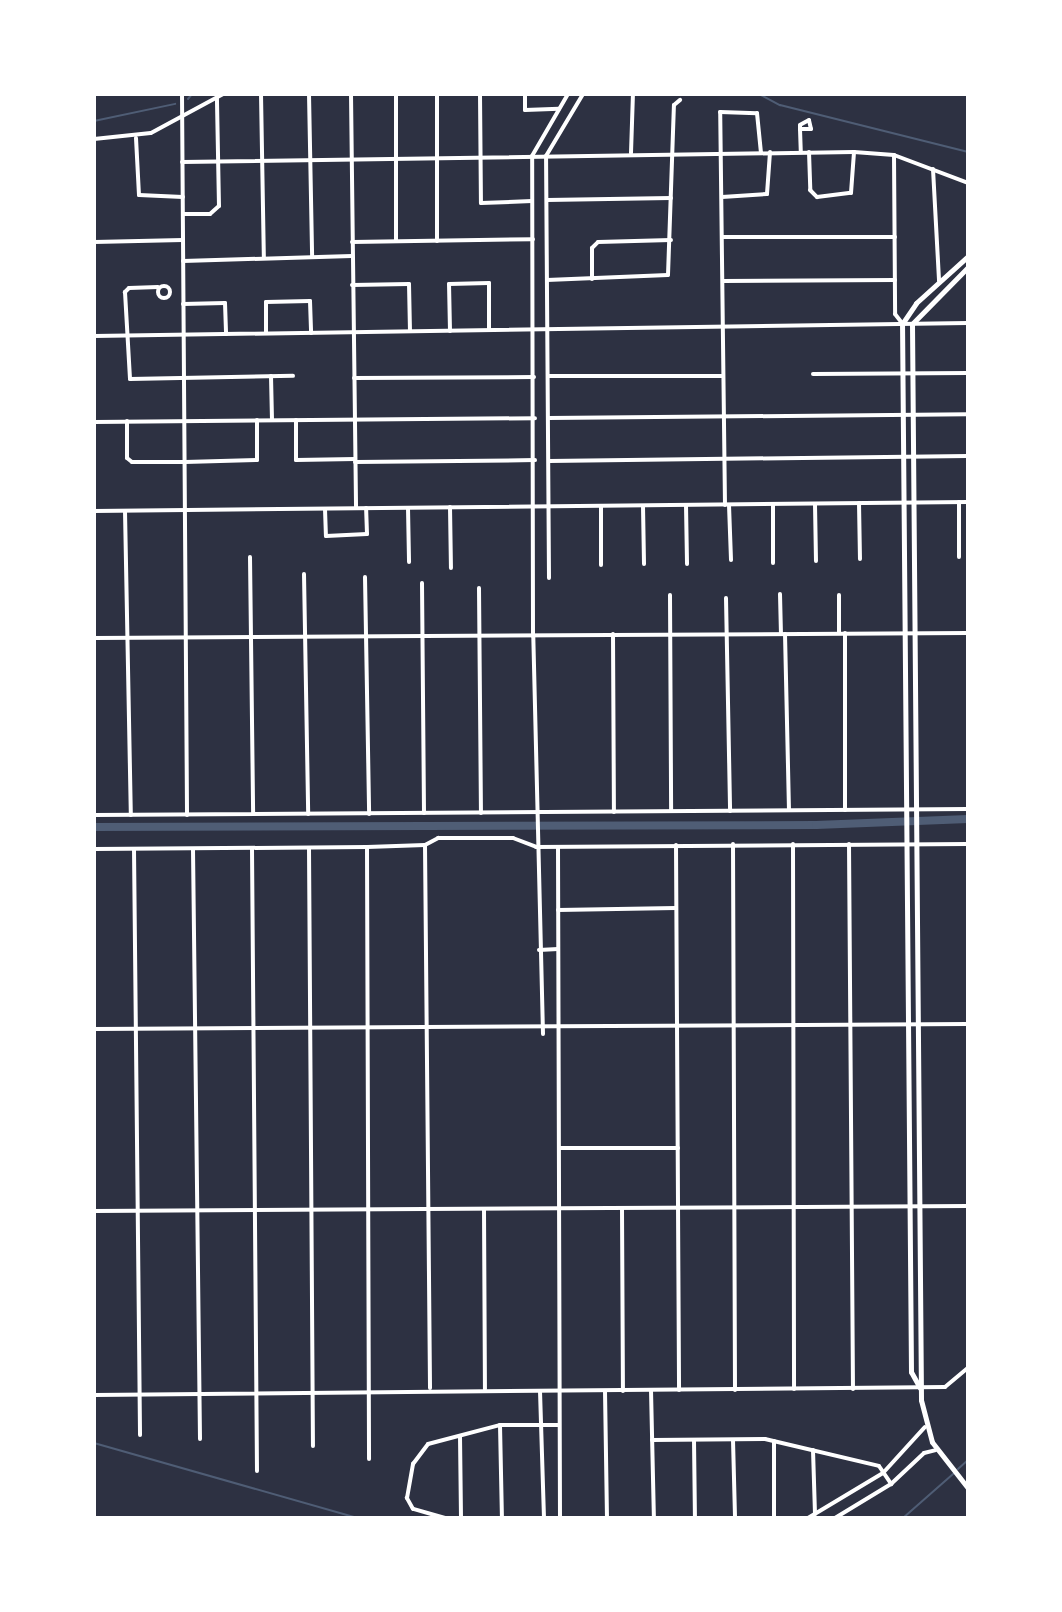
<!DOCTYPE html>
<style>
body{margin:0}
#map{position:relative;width:1062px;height:1612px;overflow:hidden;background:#2d3142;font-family:Signika,sans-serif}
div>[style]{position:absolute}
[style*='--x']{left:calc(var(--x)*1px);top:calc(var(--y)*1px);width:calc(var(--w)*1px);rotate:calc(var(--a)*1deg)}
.stream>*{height:2px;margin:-1px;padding:0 1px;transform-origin:1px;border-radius:1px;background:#4f5d75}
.canal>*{height:8px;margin:-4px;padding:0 4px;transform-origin:4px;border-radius:4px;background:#4f5d75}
.minor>*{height:4px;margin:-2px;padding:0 2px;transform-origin:2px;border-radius:2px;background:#fff}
.minor>.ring{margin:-2px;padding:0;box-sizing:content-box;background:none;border:4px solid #fff;border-radius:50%}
.tertiary>*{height:5px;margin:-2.5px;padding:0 2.5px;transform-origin:2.5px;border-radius:2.5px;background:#fff}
span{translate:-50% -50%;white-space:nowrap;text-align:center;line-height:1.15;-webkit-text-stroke:8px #fff;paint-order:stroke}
.frame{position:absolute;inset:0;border:96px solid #fff;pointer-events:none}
</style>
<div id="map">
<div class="stream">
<i style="--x:759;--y:94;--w:24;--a:28"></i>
<i style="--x:780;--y:105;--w:194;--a:14"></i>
<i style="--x:188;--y:99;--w:6;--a:-51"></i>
<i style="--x:94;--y:121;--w:83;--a:-11.9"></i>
<i style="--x:94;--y:1443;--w:273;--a:15.9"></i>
<i style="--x:958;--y:1469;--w:13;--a:-42"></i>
<i style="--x:903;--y:1518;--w:67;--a:-41.3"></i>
</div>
<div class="canal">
<i style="--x:94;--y:827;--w:722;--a:-0.16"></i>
<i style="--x:816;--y:825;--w:152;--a:-2.3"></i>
</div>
<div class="minor">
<i style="--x:182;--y:94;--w:721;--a:89.6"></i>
<i style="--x:261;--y:94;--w:164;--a:89"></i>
<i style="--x:309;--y:94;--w:163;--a:88.9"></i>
<i style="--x:351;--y:94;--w:414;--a:89.3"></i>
<i style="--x:396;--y:94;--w:147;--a:90"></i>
<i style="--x:480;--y:94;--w:109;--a:89.5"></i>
<i style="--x:481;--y:203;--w:51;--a:-2.2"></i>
<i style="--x:525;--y:94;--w:16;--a:90"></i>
<i style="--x:525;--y:110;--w:34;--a:-2"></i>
<i style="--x:800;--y:129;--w:11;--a:0"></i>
<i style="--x:811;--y:129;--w:9;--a:-103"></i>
<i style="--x:809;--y:120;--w:10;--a:151"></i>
<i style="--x:800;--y:125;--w:4;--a:90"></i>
<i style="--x:800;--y:129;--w:23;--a:88"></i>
<i style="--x:136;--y:138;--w:57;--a:87"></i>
<i style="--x:139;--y:195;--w:44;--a:2.6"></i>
<i style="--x:94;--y:139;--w:57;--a:-6"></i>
<i style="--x:151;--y:133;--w:82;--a:-28.4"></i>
<i style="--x:809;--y:152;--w:38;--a:88"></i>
<i style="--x:810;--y:190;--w:10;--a:45"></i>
<i style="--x:817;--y:197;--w:34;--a:-7"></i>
<i style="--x:851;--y:193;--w:41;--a:-85.8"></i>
<i style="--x:631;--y:153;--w:59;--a:-88.1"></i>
<i style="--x:894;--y:155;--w:159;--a:89.6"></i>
<i style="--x:895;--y:314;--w:11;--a:52"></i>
<i style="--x:182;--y:162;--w:672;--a:-0.85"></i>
<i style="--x:854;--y:152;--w:40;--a:4.3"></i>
<i style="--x:894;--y:155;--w:79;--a:20.7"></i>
<i style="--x:933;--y:169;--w:112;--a:86.9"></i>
<i style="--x:722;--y:197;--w:45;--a:-3.8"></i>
<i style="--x:767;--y:194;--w:42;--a:-85.9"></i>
<i style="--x:547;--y:200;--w:124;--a:-0.9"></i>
<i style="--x:183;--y:214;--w:27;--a:0"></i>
<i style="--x:210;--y:214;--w:12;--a:-42"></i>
<i style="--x:219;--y:206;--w:108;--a:-91.1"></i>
<i style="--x:94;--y:231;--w:11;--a:90"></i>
<i style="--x:722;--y:237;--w:173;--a:0"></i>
<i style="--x:437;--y:241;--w:147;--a:-90"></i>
<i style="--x:94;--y:242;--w:89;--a:-1.3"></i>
<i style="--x:352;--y:242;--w:181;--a:-0.9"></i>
<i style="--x:183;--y:261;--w:169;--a:-1.7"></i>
<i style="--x:592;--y:279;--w:31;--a:-90"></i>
<i style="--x:592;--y:248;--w:8;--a:-45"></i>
<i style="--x:598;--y:242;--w:73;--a:-1.6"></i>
<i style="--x:547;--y:280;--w:121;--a:-2.4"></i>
<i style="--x:668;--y:275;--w:170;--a:-88"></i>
<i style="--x:674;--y:105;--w:8;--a:-40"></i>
<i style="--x:723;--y:281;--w:172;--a:-0.3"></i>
<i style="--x:352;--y:285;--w:57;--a:-1"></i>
<i style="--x:409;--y:284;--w:47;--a:88.8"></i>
<i class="ring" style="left:158px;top:286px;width:8px;height:8px"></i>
<i style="--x:158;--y:287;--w:29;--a:178"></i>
<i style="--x:129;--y:288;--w:6;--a:135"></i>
<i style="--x:125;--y:292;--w:87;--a:86.7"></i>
<i style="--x:130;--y:379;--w:163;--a:-1.1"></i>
<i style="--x:183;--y:304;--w:42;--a:-1.4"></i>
<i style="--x:225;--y:303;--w:31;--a:88"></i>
<i style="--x:450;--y:331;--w:47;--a:-91.2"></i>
<i style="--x:449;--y:284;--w:40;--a:-1.4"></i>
<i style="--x:489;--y:283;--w:47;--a:90"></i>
<i style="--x:266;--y:333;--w:31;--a:-90"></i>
<i style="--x:266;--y:302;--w:44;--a:-1.3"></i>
<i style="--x:310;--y:301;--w:32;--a:88"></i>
<i style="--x:94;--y:336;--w:874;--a:-0.85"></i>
<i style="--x:813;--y:374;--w:155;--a:-0.4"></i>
<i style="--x:271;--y:376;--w:44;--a:88.7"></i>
<i style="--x:548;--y:376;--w:175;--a:0"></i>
<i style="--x:354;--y:378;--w:180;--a:-0.3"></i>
<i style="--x:548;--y:418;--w:420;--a:-0.5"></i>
<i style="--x:296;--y:420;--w:40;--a:90"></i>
<i style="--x:296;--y:460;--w:59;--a:-1"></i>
<i style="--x:127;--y:421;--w:37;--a:90"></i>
<i style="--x:127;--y:458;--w:6;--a:39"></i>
<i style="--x:132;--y:462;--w:53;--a:0"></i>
<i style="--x:185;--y:462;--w:72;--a:-1.6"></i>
<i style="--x:257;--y:460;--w:40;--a:-90"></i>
<i style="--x:94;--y:422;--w:441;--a:-0.5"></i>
<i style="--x:549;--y:461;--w:419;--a:-0.7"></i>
<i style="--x:355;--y:462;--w:180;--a:-0.6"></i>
<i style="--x:959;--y:502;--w:55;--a:90"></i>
<i style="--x:859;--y:503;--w:56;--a:89"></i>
<i style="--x:773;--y:504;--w:59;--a:90"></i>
<i style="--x:815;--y:504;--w:57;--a:89"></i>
<i style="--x:686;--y:505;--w:59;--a:89"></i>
<i style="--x:725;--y:505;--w:393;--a:-90.7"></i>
<i style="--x:720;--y:112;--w:37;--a:2"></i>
<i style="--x:757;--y:113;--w:40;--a:84.3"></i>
<i style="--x:729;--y:505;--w:55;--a:87.9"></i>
<i style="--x:601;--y:506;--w:59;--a:90"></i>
<i style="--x:643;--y:506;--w:58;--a:89"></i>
<i style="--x:450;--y:507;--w:61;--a:89.1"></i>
<i style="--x:408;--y:508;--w:54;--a:88.9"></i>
<i style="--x:325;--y:509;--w:27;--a:88"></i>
<i style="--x:326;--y:536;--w:41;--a:-2.8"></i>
<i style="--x:367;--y:534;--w:26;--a:-92"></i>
<i style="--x:94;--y:511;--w:874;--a:-0.59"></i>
<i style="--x:125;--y:511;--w:304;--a:88.9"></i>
<i style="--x:250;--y:557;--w:257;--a:89.3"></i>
<i style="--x:304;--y:574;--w:240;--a:89"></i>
<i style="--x:365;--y:577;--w:237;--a:89"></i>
<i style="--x:549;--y:578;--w:422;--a:-90.4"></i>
<i style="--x:546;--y:156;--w:72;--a:-59.2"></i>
<i style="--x:422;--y:583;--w:230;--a:89.5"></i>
<i style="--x:479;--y:588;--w:225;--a:89.5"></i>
<i style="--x:780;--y:594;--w:40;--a:88.6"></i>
<i style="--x:670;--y:595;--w:216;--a:89.7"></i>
<i style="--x:839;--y:595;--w:38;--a:90"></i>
<i style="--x:726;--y:598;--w:213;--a:88.9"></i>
<i style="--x:845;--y:633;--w:177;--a:90"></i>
<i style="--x:613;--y:634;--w:178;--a:89.7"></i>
<i style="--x:785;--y:634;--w:176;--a:88.7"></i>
<i style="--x:94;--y:638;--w:874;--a:-0.33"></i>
<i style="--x:94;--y:815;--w:874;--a:-0.39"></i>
<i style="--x:733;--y:844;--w:546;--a:89.79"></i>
<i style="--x:793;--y:844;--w:545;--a:89.89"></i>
<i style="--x:849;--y:844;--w:545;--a:89.58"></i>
<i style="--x:425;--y:845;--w:543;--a:89.47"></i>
<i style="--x:676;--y:845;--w:545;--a:89.68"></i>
<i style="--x:367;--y:847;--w:612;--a:89.81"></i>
<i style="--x:558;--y:847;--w:671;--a:89.83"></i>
<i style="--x:309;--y:848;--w:598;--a:89.62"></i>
<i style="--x:94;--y:849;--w:273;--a:-0.4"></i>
<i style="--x:367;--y:847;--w:58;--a:-2"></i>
<i style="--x:425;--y:845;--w:15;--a:-28"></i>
<i style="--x:438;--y:838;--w:75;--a:0"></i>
<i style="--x:513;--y:838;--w:25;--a:21"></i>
<i style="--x:536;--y:847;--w:432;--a:-0.4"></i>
<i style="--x:134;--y:849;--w:586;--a:89.41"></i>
<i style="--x:193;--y:849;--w:590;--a:89.32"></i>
<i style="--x:252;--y:849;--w:622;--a:89.54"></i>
<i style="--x:558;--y:910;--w:118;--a:-1"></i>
<i style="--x:539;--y:950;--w:19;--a:-3"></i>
<i style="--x:94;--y:1029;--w:874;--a:-0.33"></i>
<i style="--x:543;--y:1034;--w:398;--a:-91.4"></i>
<i style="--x:533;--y:636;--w:480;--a:-90.1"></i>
<i style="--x:532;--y:156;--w:72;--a:-59.9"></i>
<i style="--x:560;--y:1148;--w:118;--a:0"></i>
<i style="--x:484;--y:1209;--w:180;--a:89.7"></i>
<i style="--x:622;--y:1209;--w:182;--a:89.7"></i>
<i style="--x:94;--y:1211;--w:874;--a:-0.33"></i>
<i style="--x:651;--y:1390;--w:128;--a:88.7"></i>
<i style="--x:540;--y:1391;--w:127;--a:88.2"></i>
<i style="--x:605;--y:1391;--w:127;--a:89.1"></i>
<i style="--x:94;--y:1395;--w:851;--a:-0.54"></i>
<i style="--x:945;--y:1387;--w:30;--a:-40"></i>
<i style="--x:500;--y:1425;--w:93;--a:88.8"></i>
<i style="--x:460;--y:1436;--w:82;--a:89.3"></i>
<i style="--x:652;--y:1440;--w:113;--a:-0.5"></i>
<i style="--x:765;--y:1439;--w:117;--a:13.3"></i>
<i style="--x:879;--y:1466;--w:22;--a:56"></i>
<i style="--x:694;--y:1440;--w:78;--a:89.3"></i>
<i style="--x:733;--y:1440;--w:78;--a:88.5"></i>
<i style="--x:813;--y:1450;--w:64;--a:88.2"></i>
<i style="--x:445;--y:1518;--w:33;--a:-164"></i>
<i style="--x:413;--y:1509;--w:13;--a:-119"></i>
<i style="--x:407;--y:1498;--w:35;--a:-80"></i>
<i style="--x:413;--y:1464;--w:25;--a:-53"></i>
<i style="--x:428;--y:1444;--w:74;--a:-14.8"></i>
<i style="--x:500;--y:1425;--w:58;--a:0"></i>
<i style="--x:774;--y:1518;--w:77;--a:-90"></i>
<i style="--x:808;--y:1518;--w:87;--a:-31"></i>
<i style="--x:883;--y:1473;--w:62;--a:-47.6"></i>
<i style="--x:835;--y:1518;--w:66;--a:-31.3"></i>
<i style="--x:891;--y:1484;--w:45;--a:-43.2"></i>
<i style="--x:924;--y:1453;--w:12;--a:-14"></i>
</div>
<div class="tertiary">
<i style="--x:968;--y:267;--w:80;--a:134.5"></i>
<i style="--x:912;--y:324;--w:1076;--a:89.52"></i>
<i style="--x:921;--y:1400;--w:43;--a:75.3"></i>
<i style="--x:932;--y:1442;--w:58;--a:52"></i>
<i style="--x:920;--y:1388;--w:18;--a:-119"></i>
<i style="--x:911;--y:1372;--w:1048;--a:-90.49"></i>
<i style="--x:902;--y:324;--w:25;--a:-56"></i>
<i style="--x:916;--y:303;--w:70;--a:-42.1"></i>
</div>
<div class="frame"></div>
</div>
